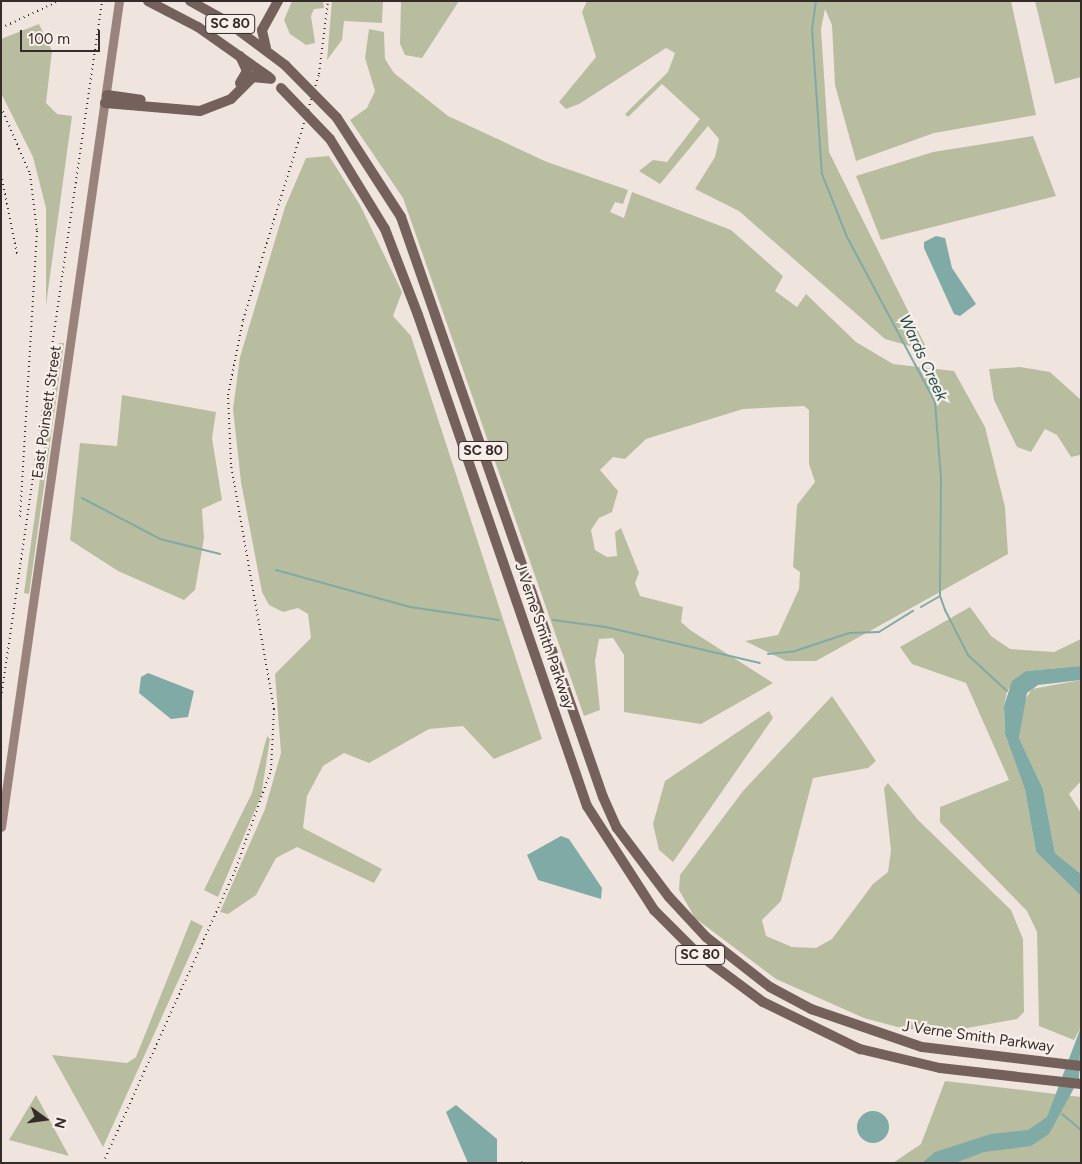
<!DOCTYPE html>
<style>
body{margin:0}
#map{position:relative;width:1082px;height:1164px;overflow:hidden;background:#f0e5de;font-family:Figtree,sans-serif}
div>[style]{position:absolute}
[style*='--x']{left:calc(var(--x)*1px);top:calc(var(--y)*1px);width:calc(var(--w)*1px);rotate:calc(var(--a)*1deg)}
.green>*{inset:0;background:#b8bd9f}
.water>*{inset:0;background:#80aaa5}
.round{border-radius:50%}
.stream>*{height:2px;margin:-1px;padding:0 1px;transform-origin:1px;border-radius:1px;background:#80aaa5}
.secondary>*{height:9px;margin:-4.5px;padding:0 4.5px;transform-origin:4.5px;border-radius:4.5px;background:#9a837d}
.primary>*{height:10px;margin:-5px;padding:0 5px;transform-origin:5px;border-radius:5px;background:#75615c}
.rail>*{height:2px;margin-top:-1px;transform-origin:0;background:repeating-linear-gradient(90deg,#352b29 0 1px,transparent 0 5px)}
.primary-bridge>*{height:10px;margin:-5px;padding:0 5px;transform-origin:5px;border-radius:5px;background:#75615c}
span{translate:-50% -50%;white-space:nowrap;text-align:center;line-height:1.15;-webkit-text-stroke:4.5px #f8efea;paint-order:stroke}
.shield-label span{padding:1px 4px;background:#f8efea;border:1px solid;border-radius:4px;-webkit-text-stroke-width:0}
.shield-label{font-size:14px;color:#352b29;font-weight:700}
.street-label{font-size:15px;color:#352b29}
.water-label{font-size:16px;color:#23524e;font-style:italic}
.frame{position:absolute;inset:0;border:2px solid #352b29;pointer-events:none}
.north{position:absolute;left:20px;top:1094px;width:50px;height:50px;-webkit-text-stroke:4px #f8efea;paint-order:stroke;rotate:104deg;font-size:14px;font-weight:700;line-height:20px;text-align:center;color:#352b29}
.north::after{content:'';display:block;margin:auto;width:18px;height:22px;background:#352b29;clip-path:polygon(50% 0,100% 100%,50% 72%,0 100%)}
.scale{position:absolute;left:20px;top:30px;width:80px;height:22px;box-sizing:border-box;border:2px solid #352b29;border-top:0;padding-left:6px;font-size:15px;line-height:18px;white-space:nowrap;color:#352b29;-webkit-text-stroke:4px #f8efea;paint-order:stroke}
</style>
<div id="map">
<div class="green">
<i style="clip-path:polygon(292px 1px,323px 1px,324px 8px,314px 9px,311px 16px,315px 43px,306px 45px,290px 34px,284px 20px)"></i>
<i style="clip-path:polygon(332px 1px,383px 1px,382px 23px,344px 21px,342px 40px,327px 60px)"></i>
<i style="clip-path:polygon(401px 1px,459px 1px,422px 58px,405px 55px,400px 44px)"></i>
<i style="clip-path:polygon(587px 1px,1011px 1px,1036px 115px,934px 133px,856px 161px,835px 85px,832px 25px,825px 9px,821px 29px,829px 152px,928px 351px,885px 339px,739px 211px,695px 189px,715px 157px,719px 139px,708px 126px,660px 184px,639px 171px,653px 160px,667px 162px,700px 119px,662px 84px,628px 117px,625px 114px,668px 72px,675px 53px,666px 48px,579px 104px,566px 109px,559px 102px,596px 57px,582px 12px)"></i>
<i style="clip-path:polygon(1035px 1px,1081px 1px,1081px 77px,1055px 84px)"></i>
<i style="clip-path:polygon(39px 24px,52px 51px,46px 103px,57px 114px,72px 116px,46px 305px,46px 208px,33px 157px,1px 93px,1px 39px)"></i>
<i style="clip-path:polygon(369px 29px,384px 32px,385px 59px,394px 73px,448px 116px,547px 162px,628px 190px,623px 204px,615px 202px,610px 212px,624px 218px,632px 192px,731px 230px,783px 276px,775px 291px,797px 307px,806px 294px,856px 342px,893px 364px,954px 371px,985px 427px,1005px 507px,1008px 554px,816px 661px,786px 661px,745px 641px,778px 635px,799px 589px,800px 572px,793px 567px,797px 505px,815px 482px,809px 464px,809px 410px,804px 406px,743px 409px,646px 439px,625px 459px,613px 457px,600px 470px,618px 491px,612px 512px,599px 518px,591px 530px,595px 550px,607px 557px,617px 556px,615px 532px,621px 528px,639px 573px,635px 583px,640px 596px,683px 607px,681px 622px,690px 630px,773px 683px,701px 724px,624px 712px,624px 655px,613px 638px,599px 639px,595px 661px,600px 710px,584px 716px,403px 198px,350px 120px,367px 108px,375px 91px,365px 58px)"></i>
<i style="clip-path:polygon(1033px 136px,1056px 196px,881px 240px,856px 176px,933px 152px)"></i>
<i style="clip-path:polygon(329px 156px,360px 205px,402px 292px,393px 316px,411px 336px,542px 739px,494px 759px,463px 726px,429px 729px,369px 763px,344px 753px,323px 766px,307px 796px,303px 828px,382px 869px,374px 883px,297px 847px,276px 858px,256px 895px,228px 914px,220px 912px,265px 809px,281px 753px,275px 674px,311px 638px,308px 614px,298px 608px,283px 612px,269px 605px,262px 592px,241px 482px,233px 409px,240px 357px,285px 207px,306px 158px)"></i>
<i style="clip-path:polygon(59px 343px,64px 343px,29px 594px,24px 593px)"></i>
<i style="clip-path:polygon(1020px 367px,1050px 372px,1081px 400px,1080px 455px,1071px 457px,1057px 435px,1045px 429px,1031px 452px,1017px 447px,994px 400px,989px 369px)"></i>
<i style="clip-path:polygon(122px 395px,216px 412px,212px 438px,222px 500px,202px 509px,204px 538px,195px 590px,184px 600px,118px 571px,70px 540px,80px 443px,117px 446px)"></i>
<i style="clip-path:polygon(970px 607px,991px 636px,1010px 649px,1054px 652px,1081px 639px,1081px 666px,1026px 671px,1007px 691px,1004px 706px,1005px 734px,1025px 790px,1036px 852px,1081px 896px,1081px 1027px,1074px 1040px,1039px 1026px,1037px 932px,1027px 911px,940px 822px,940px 807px,1009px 780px,966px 683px,912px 664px,900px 647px)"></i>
<i style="clip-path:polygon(1081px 680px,1081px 781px,1069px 794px,1081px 813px,1081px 874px,1055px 853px,1043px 789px,1019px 738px,1025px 700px,1032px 689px)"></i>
<i style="clip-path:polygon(832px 696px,876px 761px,868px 768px,813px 778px,781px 901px,762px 920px,766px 936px,792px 947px,816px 948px,832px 939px,873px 884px,888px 872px,891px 850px,884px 788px,888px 783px,918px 820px,1011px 910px,1023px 939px,1024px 1012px,1017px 1019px,956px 1030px,905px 1029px,864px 1018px,776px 979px,695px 918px,679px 890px,680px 875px,743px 791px)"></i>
<i style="clip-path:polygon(769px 711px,773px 718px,673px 862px,659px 850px,653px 824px,665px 781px)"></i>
<i style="clip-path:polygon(267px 736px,270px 739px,261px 796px,218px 897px,204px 890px,252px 793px)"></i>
<i style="clip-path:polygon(191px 920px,203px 926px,103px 1147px,52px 1055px,127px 1063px,136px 1057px)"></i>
<i style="clip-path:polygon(945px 1081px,1081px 1097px,1081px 1163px,893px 1163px,921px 1144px)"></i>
<i style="clip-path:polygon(36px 1095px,69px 1156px,9px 1140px)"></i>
</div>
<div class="water">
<i style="clip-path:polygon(936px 236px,945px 238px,952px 268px,976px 304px,960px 316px,954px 314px,924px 248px,924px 242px)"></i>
<i style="clip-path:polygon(1081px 666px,1081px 680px,1038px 685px,1027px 693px,1019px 738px,1043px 789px,1055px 853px,1081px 874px,1081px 896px,1036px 852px,1025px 790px,1005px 734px,1004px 706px,1012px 681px,1026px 671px)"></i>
<i style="clip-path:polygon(148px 673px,194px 691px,188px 717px,171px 719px,139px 693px,141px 677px)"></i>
<i style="clip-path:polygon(561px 836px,569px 839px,602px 888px,601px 899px,538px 880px,527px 855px)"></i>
<i style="clip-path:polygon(1081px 1027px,1079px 1079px,1049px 1134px,1031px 1146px,984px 1152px,955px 1163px,922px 1163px,935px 1152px,991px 1134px,1028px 1130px,1047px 1117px)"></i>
<i style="clip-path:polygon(456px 1105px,497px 1139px,497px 1163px,468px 1163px,446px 1112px)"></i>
<i class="round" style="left:857px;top:1111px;width:32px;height:32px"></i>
</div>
<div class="stream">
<i style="--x:816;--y:1;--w:28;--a:98"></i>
<i style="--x:812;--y:29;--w:145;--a:86.1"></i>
<i style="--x:822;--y:174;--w:68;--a:68.4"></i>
<i style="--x:847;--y:237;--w:187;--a:61.9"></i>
<i style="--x:935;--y:402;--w:77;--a:85.5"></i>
<i style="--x:941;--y:479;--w:117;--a:90.5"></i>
<i style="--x:940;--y:596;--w:15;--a:70"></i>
<i style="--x:945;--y:610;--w:51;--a:62.9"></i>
<i style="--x:968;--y:655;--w:53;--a:42.7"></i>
<i style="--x:82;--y:498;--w:88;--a:27.7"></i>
<i style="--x:160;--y:539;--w:62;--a:14"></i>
<i style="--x:276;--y:570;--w:139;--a:15.4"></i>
<i style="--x:410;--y:607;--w:90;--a:8.3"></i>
<i style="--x:921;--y:607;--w:22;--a:-30"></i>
<i style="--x:553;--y:620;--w:53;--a:7.5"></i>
<i style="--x:606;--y:627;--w:158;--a:13.2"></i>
<i style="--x:768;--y:654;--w:27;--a:-6"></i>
<i style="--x:795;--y:651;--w:57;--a:-18.4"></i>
<i style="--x:849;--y:633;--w:30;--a:-2"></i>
<i style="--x:879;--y:632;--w:40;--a:-32"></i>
<i style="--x:1062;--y:1114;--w:25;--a:40"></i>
<i style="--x:522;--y:1162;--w:1;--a:90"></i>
</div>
<div class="secondary">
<i style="--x:1;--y:827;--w:834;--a:-81.87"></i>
</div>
<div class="primary">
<i style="--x:148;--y:1;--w:56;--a:27.5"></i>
<i style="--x:198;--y:27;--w:87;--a:35.2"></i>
<i style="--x:190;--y:1;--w:41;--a:29.1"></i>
<i style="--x:226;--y:21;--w:74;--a:36.7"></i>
<i style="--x:266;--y:48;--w:18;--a:-103"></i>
<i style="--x:262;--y:30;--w:33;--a:-61"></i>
<i style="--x:240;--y:56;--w:17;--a:65"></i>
<i style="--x:247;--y:71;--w:14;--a:120"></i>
<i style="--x:107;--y:95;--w:34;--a:8"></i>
<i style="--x:105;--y:103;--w:95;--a:4.8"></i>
<i style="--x:200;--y:111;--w:33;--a:-21"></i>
<i style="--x:231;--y:99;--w:31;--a:-45"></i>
<i style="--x:253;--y:77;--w:18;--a:6"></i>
<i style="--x:337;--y:118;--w:118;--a:57.1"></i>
<i style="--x:401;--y:217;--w:614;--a:70.8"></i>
<i style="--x:603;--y:797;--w:34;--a:66"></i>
<i style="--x:617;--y:828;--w:86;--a:53"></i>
<i style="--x:669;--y:897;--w:54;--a:47.2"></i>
<i style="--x:706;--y:937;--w:81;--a:38"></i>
<i style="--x:770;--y:987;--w:47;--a:28.2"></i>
<i style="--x:811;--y:1009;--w:117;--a:18.9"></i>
<i style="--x:922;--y:1047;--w:160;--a:6.8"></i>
<i style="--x:330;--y:139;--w:105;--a:58.6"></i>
<i style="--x:385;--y:229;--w:92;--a:69"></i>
<i style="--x:418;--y:315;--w:519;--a:71.01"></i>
<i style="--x:587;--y:806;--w:124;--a:57.2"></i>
<i style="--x:654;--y:910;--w:61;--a:45"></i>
<i style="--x:697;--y:953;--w:82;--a:36.6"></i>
<i style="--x:763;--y:1002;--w:108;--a:25.9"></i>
<i style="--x:860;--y:1049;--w:82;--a:13.4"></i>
<i style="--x:940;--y:1068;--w:142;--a:6.5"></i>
</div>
<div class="rail">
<i style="--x:1;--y:28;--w:64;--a:-25"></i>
<i style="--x:1;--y:107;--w:73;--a:66.6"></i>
<i style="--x:30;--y:174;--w:57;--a:83"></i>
<i style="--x:37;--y:231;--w:289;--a:93.4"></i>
<i style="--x:1;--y:174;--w:82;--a:78.7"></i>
<i style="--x:1;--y:698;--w:704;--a:-81.75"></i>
<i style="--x:103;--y:1163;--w:324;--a:-65.7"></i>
<i style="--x:236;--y:868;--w:104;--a:-70.3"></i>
<i style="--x:271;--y:770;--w:61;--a:-87.2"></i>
<i style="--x:274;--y:709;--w:249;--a:-100"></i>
<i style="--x:231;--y:464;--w:69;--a:-92.5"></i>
<i style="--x:228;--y:395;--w:76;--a:-78.7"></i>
<i style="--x:243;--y:320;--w:257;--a:-72.8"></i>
<i style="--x:319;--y:74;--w:74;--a:-83"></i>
</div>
<div class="primary-bridge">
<i style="--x:285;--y:65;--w:74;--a:45.5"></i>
<i style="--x:281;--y:88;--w:71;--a:46.1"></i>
</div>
<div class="shield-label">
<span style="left:230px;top:24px">SC 80</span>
<span style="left:483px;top:451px">SC 80</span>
<span style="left:700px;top:955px">SC 80</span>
</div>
<div class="street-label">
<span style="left:47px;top:412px;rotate:-82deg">East Poinsett Street</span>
<span style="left:544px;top:636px;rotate:71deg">J Verne Smith Parkway</span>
<span style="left:978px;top:1037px;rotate:8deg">J Verne Smith Parkway</span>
</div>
<div class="water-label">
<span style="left:923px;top:358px;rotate:65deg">Wards Creek</span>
</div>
<div class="frame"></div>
<div class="north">N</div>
<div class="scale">100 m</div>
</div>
